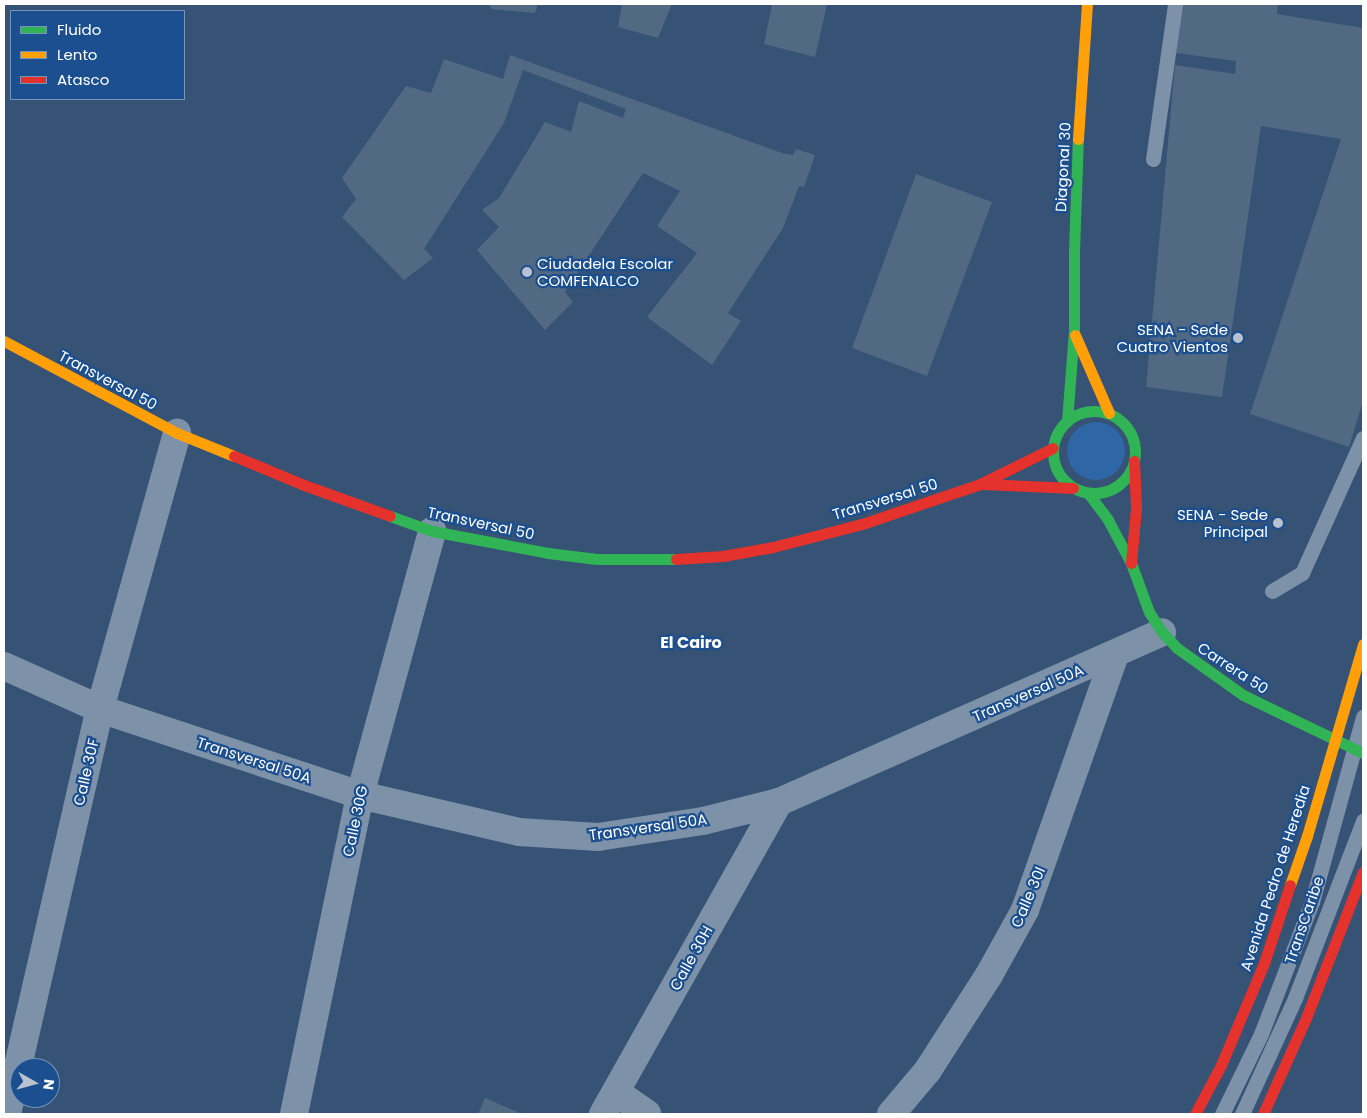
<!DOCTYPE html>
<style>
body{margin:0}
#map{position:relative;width:1367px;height:1118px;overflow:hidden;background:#365274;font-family:Poppins,sans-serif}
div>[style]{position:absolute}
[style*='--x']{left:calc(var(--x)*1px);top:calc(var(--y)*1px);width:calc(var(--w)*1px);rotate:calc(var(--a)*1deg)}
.green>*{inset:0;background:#2f66a5}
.round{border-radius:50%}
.building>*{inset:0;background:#526984}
.lane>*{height:15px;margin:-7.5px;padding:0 7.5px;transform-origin:7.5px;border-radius:7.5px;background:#7d92a8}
.street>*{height:28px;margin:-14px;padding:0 14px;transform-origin:14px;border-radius:14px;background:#7d92a8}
.fast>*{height:11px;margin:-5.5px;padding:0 5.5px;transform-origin:5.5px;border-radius:5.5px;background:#30b455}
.fast>.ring{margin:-5.5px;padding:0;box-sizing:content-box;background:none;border:11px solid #30b455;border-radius:50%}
.slow>*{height:11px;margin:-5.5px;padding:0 5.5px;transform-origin:5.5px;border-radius:5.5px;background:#ff9f0a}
.jam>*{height:11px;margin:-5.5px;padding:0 5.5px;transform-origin:5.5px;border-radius:5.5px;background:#e5322d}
.dots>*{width:14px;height:14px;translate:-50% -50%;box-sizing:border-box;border:2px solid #1b4f8f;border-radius:50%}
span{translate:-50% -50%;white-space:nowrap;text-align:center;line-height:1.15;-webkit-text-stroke:4.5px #1b4f8f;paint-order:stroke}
.street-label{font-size:15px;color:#fff}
.poi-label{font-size:15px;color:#fff}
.left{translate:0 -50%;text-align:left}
.right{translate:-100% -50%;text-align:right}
.neighbourhood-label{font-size:16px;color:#fff;font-weight:700}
.frame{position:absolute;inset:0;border:5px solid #fff;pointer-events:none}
.legend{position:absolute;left:10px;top:10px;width:175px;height:90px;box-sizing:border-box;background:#1b4f8f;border:1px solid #7695bc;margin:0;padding:6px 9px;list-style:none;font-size:15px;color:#fff}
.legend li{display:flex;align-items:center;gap:10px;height:25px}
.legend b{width:25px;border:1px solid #7695bc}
.north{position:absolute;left:10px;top:1058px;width:50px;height:50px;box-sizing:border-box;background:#1b4f8f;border:1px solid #7695bc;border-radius:50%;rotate:97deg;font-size:14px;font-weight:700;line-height:20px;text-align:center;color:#fff}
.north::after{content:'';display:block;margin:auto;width:18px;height:22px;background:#b9c2ce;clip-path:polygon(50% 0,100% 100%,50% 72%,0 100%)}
</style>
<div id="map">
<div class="green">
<i class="round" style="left:1067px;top:422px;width:58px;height:58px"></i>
</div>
<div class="building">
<i style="clip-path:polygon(489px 4px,538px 4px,535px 13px,491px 9px)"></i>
<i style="clip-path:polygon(622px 4px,672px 4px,658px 38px,618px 27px)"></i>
<i style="clip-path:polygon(772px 4px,827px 4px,815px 57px,764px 44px)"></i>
<i style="clip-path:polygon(1182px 4px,1278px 4px,1277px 14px,1363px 28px,1363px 401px,1349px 447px,1250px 414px,1341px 139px,1261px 126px,1222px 397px,1146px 387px,1175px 65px,1235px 74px,1236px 61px,1176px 53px)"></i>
<i style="clip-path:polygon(510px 55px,782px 153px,793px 155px,796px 149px,815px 155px,804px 187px,799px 186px,783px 228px,728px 313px,741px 321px,712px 365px,647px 317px,697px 253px,657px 226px,680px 191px,643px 173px,565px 292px,573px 302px,545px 330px,477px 250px,499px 227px,482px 210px,499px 198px,545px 122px,571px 132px,579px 101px,623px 118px,626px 109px,523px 70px,504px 123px,424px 249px,433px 258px,404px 280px,342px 217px,356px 199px,342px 178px,406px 86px,431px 93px,444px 59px,503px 79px)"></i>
<i style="clip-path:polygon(916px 174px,992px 202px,927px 376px,852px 348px)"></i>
<i style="clip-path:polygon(485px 1098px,522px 1114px,478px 1114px)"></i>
</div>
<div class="lane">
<i style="--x:1153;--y:159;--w:157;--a:-81.9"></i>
<i style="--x:1272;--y:591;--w:35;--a:-31"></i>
<i style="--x:1302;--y:573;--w:148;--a:-65.7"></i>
<i style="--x:1222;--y:1114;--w:89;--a:-64"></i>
<i style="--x:1261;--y:1034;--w:142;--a:-68.9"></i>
<i style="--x:1312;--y:902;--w:192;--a:-74.6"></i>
<i style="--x:1242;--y:1114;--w:128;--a:-65.4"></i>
<i style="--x:1295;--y:998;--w:190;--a:-69"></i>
</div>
<div class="street">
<i style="--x:4;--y:666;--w:105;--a:24.1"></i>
<i style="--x:100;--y:709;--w:274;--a:18.3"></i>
<i style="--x:360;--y:795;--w:163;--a:13.1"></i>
<i style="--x:519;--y:832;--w:79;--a:3.6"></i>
<i style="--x:598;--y:837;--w:106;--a:-8.7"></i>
<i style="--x:703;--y:821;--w:78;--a:-14"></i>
<i style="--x:779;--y:802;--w:419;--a:-23.9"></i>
<i style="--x:616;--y:1092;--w:38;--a:35"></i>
<i style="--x:7;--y:1114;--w:416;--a:-77.1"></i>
<i style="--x:100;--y:709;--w:287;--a:-74.4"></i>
<i style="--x:294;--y:1114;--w:326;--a:-78.3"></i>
<i style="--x:360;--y:795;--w:274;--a:-74.7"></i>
<i style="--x:603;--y:1114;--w:358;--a:-60.6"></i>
<i style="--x:891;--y:1114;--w:57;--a:-49.9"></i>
<i style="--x:928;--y:1070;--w:113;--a:-57.3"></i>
<i style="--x:989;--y:975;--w:74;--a:-61"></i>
<i style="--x:1025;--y:910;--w:271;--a:-70.6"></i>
</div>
<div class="fast">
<i class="ring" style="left:1053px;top:411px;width:71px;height:71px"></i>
<i style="--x:1067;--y:421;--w:90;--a:-85.6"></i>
<i style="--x:1074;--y:331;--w:80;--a:-90"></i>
<i style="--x:1074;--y:251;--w:112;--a:-88"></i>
<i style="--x:1088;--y:493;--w:34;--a:53"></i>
<i style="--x:1108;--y:520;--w:49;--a:61.9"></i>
<i style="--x:1131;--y:563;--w:52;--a:69.8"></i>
<i style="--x:1149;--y:612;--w:24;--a:57"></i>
<i style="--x:1162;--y:632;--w:22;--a:47"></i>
<i style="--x:1177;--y:648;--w:81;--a:35.5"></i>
<i style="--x:1243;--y:695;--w:133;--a:25.8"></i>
<i style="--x:390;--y:516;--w:45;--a:19.7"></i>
<i style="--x:432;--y:531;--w:118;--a:10.7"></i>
<i style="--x:548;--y:553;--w:49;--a:7"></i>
<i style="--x:597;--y:559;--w:79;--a:0"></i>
</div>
<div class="slow">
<i style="--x:1078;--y:139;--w:135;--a:-86.2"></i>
<i style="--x:1075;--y:335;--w:85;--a:66.4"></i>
<i style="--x:4;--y:341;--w:196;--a:28"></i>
<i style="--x:177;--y:433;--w:61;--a:22"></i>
<i style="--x:1290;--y:885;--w:52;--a:-70.9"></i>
<i style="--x:1307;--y:836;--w:200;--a:-73.7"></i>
</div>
<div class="jam">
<i style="--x:234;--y:456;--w:76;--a:22.5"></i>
<i style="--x:304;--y:485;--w:91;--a:19.8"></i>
<i style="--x:981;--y:484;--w:92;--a:2.5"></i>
<i style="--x:676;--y:559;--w:47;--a:-3.7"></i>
<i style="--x:723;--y:556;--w:51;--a:-10.2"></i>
<i style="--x:773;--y:547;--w:95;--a:-14.6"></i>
<i style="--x:865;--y:523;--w:121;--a:-18.7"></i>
<i style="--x:980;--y:484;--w:81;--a:-26.3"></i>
<i style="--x:1131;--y:563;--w:55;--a:-84.8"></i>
<i style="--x:1136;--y:508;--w:47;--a:-92.4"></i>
<i style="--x:1195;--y:1114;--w:55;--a:-62"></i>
<i style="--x:1221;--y:1065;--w:111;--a:-67.1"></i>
<i style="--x:1264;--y:963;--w:82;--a:-71.6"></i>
<i style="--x:1263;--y:1114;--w:105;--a:-65.9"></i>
<i style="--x:1306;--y:1018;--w:157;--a:-68.7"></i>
</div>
<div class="dots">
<i style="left:527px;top:272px;background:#b9c2ce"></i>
<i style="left:1238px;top:338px;background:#b9c2ce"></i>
<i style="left:1278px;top:523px;background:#b9c2ce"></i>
</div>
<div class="street-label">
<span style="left:1063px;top:167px;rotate:-87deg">Diagonal 30</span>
<span style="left:108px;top:380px;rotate:28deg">Transversal 50</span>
<span style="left:885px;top:499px;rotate:-17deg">Transversal 50</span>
<span style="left:481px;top:523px;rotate:12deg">Transversal 50</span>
<span style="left:1233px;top:668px;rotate:33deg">Carrera 50</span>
<span style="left:1028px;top:693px;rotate:-24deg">Transversal 50A</span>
<span style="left:254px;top:760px;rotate:18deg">Transversal 50A</span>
<span style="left:86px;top:772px;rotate:-77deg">Calle 30F</span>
<span style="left:355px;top:821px;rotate:-78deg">Calle 30G</span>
<span style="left:648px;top:827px;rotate:-8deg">Transversal 50A</span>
<span style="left:1275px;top:878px;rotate:-72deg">Avenida Pedro de Heredia</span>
<span style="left:1028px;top:897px;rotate:-67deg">Calle 30I</span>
<span style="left:1304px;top:920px;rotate:-71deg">TransCaribe</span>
<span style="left:691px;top:958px;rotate:-61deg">Calle 30H</span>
</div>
<div class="poi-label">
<span class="left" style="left:537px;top:272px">Ciudadela Escolar<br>COMFENALCO</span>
<span class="right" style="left:1228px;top:338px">SENA - Sede<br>Cuatro Vientos</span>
<span class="right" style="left:1268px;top:523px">SENA - Sede<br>Principal</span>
</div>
<div class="neighbourhood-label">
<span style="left:691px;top:643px">El Cairo</span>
</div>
<div class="frame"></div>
<ul class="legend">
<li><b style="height:6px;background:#30b455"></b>Fluido</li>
<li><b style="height:6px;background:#ff9f0a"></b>Lento</li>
<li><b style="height:6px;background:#e5322d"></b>Atasco</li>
</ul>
<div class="north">N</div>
</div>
